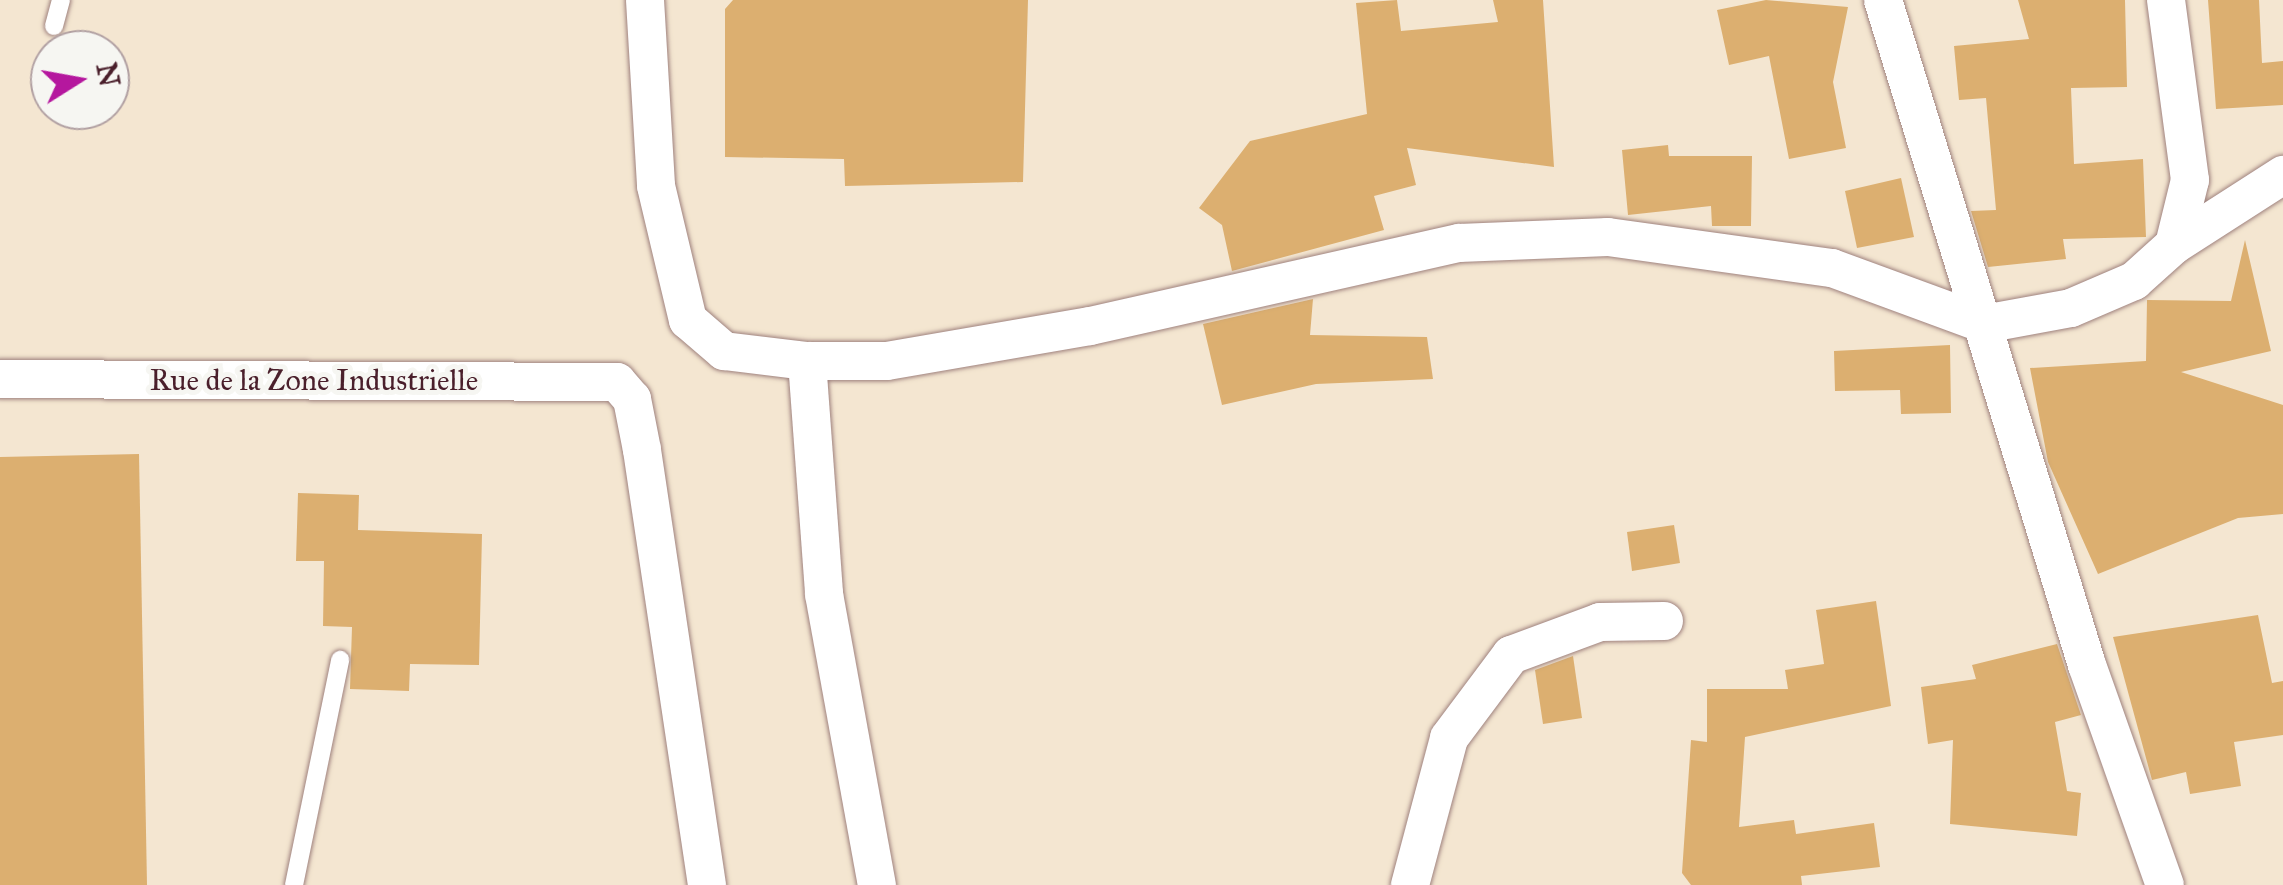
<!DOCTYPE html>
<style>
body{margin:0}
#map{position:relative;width:2283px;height:885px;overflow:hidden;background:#f4e6d1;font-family:"IM FELL Great Primer",serif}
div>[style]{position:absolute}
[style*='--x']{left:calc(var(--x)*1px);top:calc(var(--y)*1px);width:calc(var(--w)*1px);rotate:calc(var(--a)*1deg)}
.building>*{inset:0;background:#dcaf70}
.roads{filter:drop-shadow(0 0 2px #9f827e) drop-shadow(0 0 2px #9f827e)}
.service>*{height:18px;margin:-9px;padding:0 9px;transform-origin:9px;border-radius:9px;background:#fff}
.minor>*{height:38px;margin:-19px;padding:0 19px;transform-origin:19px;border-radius:19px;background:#fff}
span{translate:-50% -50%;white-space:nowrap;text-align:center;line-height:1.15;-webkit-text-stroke:10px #f6f6f2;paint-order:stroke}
.street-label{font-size:30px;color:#4a1f2b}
.north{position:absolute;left:30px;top:30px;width:100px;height:100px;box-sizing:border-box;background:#f6f6f2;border:2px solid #b1a0a2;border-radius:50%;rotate:79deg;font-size:28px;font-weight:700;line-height:40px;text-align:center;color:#4a1f2b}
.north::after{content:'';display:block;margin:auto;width:35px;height:45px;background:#b5179e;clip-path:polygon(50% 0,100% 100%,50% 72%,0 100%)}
</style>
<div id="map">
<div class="building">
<i style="clip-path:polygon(733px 0,1028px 0,1023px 182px,845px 186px,844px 159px,725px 157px,725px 9px)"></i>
<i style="clip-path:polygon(1397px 0,1401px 31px,1498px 22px,1493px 0,1543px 0,1554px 167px,1407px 148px,1416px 185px,1374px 196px,1384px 230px,1232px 271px,1222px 225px,1199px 208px,1250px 141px,1367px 114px,1356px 3px)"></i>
<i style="clip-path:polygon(1766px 0,1848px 7px,1833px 82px,1846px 148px,1789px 159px,1769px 56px,1729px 65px,1717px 10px)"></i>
<i style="clip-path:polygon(2018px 0,2125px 0,2127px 87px,2071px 88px,2074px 164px,2143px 159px,2146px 237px,2063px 239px,2066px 259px,1988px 267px,1971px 211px,1996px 210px,1986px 98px,1959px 100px,1954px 46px,2029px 39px)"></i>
<i style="clip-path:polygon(2208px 0,2259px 0,2262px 63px,2283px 61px,2283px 105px,2216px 109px)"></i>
<i style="clip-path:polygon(1668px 145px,1669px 156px,1752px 156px,1751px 226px,1712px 226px,1711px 206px,1628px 215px,1622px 150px)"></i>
<i style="clip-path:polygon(1901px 178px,1914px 237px,1857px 248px,1845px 191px)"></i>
<i style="clip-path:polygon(2245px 240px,2271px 351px,2181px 372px,2283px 405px,2283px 514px,2238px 518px,2098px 574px,2048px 462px,2030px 368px,2146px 361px,2147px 300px,2231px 301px)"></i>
<i style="clip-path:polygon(1313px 299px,1310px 335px,1427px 337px,1433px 379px,1316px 384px,1222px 405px,1203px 324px)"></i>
<i style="clip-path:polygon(1950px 345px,1951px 413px,1901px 414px,1900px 390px,1835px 391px,1834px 351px)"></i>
<i style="clip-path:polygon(139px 454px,147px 885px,0 885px,0 457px)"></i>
<i style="clip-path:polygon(298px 493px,359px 495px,358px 530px,482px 534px,479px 665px,410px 664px,409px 691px,350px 689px,352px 627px,323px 626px,324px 561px,296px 561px)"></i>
<i style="clip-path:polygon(1674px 525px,1680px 563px,1632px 571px,1627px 532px)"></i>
<i style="clip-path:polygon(1876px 601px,1891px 706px,1745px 737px,1739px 827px,1794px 820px,1796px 834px,1874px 823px,1880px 867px,1801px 876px,1802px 885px,1691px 885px,1682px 873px,1691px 740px,1707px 742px,1707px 689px,1788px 689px,1785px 670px,1824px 664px,1816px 610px)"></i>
<i style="clip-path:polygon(2258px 615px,2272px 683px,2283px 681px,2283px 735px,2234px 742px,2241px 786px,2190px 794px,2186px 772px,2152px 780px,2113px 637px)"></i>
<i style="clip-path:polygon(2057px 644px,2081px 715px,2055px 722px,2067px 791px,2081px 793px,2077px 836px,1950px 824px,1953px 740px,1928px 744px,1921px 687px,1976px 679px,1972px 665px)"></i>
<i style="clip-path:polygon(1573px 656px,1582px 718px,1543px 724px,1535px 670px)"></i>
</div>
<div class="roads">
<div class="service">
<i style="--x:54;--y:26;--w:27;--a:-75"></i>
<i style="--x:294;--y:885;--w:230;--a:-78.4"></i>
</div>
<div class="minor">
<i style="--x:645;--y:0;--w:186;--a:86.6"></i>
<i style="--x:656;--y:186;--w:138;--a:76.6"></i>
<i style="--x:688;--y:320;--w:48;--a:40.7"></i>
<i style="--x:724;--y:351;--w:84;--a:6.9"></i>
<i style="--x:807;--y:361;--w:80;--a:0"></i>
<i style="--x:887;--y:361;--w:206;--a:-9.8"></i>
<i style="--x:1090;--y:326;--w:378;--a:-12.7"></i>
<i style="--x:1459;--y:243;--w:149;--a:-2.3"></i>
<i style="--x:1608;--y:237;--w:226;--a:7.9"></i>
<i style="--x:1832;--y:268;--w:162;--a:20.2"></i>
<i style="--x:1984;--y:324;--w:88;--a:-10.4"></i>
<i style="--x:2071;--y:308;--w:69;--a:-23.2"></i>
<i style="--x:2134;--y:281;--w:54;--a:-42"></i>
<i style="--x:2174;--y:245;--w:67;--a:-76.2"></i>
<i style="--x:2190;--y:180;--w:182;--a:-97.6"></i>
<i style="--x:1883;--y:0;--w:696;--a:72.95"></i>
<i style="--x:2087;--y:665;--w:233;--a:70.5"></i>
<i style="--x:2174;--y:245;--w:130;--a:-32.7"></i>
<i style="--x:807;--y:361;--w:234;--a:85.8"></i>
<i style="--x:824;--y:594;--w:296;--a:79.7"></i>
<i style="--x:0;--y:379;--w:617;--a:0.28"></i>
<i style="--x:617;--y:382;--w:23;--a:49"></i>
<i style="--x:632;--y:399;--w:52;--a:78.9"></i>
<i style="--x:642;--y:450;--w:440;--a:81.5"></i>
<i style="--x:1410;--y:885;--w:152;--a:-75.1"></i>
<i style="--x:1449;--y:738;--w:104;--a:-53.2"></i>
<i style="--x:1511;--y:655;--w:95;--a:-20.3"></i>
<i style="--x:1600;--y:622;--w:64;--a:-0.9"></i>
</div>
</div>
<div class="street-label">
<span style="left:314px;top:380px">Rue de la Zone Industrielle</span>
</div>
<div class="north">N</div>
</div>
